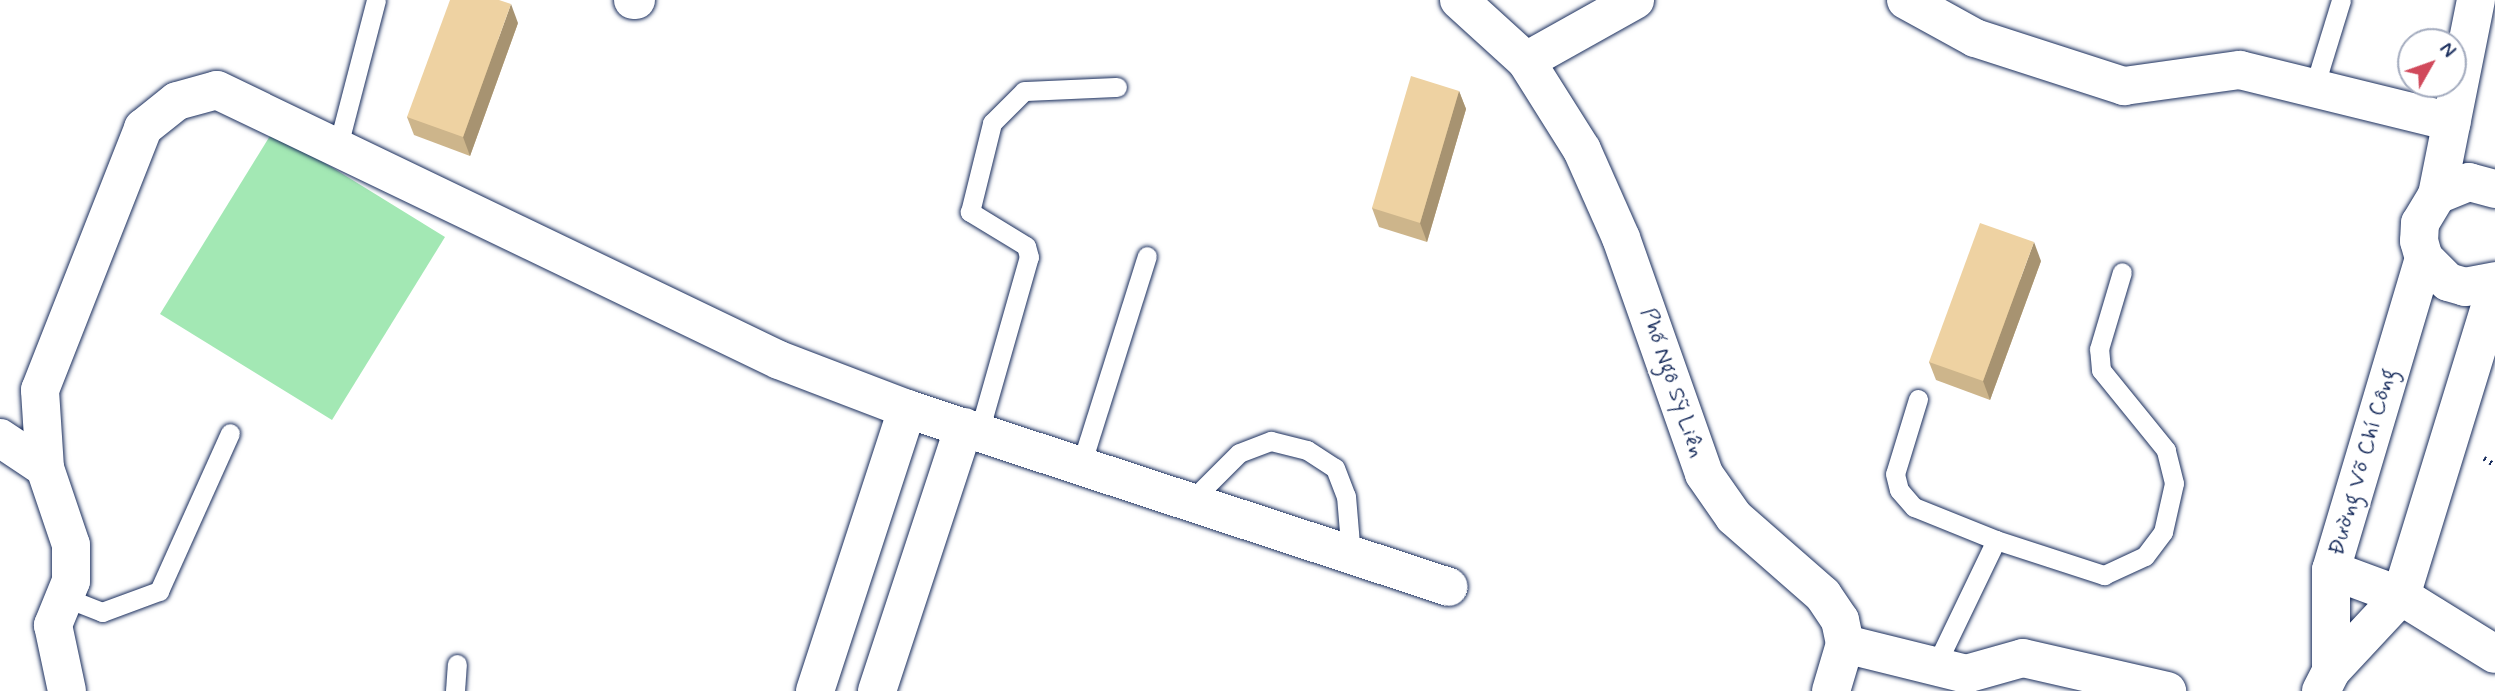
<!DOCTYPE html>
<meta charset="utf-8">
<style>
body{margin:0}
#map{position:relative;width:2495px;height:691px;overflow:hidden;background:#fff;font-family:Mynerve,sans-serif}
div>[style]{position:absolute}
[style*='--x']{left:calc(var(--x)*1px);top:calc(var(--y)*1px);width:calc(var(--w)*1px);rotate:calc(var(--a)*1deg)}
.green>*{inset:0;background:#a3e8b4}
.path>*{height:4.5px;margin-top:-2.25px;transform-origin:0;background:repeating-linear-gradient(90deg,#1b2f5e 0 2px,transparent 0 7px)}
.roads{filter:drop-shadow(0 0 2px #1b2f5e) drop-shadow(0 0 2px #1b2f5e)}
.service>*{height:19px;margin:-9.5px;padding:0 9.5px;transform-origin:9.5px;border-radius:9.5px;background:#fff}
.minor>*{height:38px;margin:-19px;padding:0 19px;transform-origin:19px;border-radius:19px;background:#fff}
.secondary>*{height:38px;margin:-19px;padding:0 19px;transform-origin:19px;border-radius:19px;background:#fff}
.wall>*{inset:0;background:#cdb58b}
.shaded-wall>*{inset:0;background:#a79371}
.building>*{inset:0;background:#eed2a2}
span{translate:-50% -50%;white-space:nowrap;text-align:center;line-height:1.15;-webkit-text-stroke:5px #fff;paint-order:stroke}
.street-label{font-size:23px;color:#1b2f5e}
.north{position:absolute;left:2397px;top:28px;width:70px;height:70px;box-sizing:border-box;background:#fff;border:2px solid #a4acbf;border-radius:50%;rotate:50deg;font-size:19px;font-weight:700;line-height:28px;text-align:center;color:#1b2f5e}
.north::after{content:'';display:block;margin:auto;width:24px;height:32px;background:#d1495b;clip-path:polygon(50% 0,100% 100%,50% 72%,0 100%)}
</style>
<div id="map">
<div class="green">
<i style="clip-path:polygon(273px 131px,445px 237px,332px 420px,160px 314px)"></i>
</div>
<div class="path">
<i style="--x:2484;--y:458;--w:13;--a:32"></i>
</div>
<div class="roads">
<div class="service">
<i style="--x:2314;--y:88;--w:92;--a:-72.9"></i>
<i style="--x:338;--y:146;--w:151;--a:-75.4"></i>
<i style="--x:1918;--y:399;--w:78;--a:107"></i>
<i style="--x:1895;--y:474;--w:16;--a:76"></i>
<i style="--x:1899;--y:490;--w:23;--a:49"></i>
<i style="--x:1914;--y:507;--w:88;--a:21.9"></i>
<i style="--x:979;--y:432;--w:182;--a:-74.1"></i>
<i style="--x:1029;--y:257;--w:11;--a:-105"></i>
<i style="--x:1026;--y:246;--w:66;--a:-148.7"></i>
<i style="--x:970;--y:212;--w:92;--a:-76.1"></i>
<i style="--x:992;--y:123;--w:45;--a:-45"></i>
<i style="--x:1024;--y:91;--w:93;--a:-2.5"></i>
<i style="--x:1081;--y:465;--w:219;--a:-72.5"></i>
<i style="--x:1190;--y:502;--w:69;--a:-45"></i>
<i style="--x:1239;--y:453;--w:34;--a:-21"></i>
<i style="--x:1271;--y:441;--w:37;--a:14"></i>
<i style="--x:1307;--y:450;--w:33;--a:33"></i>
<i style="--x:1335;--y:468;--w:30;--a:69"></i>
<i style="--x:1346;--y:496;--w:60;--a:85.2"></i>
<i style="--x:64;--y:597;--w:41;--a:21.5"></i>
<i style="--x:102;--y:612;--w:61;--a:-20.2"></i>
<i style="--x:159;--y:591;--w:173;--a:-65.8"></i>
<i style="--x:1935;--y:667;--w:141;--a:-64.3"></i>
<i style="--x:1996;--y:540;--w:114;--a:18"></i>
<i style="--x:2104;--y:575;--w:45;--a:-24.9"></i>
<i style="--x:2145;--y:556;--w:30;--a:-53"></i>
<i style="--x:2163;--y:532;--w:50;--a:-77.3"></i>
<i style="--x:2174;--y:483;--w:34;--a:-104"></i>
<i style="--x:2166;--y:450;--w:103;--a:-129.1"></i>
<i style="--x:2101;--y:370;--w:21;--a:-95"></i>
<i style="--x:2099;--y:349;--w:80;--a:-73.4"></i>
<i style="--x:455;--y:691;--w:27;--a:-86"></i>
</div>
<div class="minor">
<i style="--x:633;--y:0;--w:3;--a:0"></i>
<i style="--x:1459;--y:0;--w:91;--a:42.3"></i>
<i style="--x:1526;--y:61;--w:105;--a:57.8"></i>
<i style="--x:1582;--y:150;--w:96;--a:66.1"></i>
<i style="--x:1621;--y:238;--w:250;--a:70.6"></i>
<i style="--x:1704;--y:474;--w:52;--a:55.1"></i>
<i style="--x:1734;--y:517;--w:118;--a:41.2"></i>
<i style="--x:1823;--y:595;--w:30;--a:56"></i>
<i style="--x:1840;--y:620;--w:25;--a:78"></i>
<i style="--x:1845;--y:644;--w:125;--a:13.9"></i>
<i style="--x:1966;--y:674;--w:59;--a:-15.7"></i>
<i style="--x:2023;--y:658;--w:148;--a:12.9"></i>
<i style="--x:1906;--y:0;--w:79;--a:28.8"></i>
<i style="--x:1975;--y:38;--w:157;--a:17.9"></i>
<i style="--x:2124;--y:86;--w:117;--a:-7.9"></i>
<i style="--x:2240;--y:70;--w:218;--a:13.8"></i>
<i style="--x:1526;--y:61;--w:125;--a:-29.2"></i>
<i style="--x:0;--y:438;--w:54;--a:33.7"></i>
<i style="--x:45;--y:468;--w:81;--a:71.3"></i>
<i style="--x:71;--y:545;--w:36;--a:90"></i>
<i style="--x:71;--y:581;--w:48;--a:112.2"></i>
<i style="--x:53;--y:625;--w:67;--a:78"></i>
<i style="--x:45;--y:468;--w:78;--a:-93.7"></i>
<i style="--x:40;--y:390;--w:282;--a:-68.5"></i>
<i style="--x:143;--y:128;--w:43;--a:-38.5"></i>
<i style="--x:177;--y:101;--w:41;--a:-15.4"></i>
<i style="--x:217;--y:90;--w:623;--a:25.66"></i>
<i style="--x:779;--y:360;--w:137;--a:20.9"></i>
<i style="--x:907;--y:409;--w:570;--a:18.18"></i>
<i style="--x:2331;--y:570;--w:75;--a:20.4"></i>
<i style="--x:2401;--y:596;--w:110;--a:31.7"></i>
<i style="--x:815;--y:691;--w:297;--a:-71.9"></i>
<i style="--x:877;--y:691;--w:278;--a:-71.8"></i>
<i style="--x:1831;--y:691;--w:49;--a:-73.4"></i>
</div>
<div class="secondary">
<i style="--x:2495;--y:189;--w:27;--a:-165"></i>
<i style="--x:2469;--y:182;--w:35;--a:158"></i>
<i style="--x:2437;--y:195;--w:33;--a:121"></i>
<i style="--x:2420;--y:223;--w:18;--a:93"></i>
<i style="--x:2419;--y:241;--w:18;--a:74"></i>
<i style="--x:2424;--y:258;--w:34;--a:45"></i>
<i style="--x:2448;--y:282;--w:18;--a:16"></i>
<i style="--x:2465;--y:287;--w:31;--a:-11"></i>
<i style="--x:2437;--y:195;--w:199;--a:-78.7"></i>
<i style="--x:2331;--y:671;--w:101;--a:-90"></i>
<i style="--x:2331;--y:570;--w:326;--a:-73.4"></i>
<i style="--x:2321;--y:691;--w:22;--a:-63"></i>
<i style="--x:2331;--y:671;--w:103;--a:-47"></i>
<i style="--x:2401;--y:596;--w:320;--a:-72.9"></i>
</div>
</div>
<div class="wall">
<i style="clip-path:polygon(518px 23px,470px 156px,414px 135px,407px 117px)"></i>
<i style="clip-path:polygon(1459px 91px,1466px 109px,1427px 242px,1379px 227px,1372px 208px)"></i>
<i style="clip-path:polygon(2041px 261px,1990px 400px,1936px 380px,1929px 362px)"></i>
</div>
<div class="shaded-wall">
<i style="clip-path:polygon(511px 4px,518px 23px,470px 156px,463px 137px)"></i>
<i style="clip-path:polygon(1459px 91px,1466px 109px,1427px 242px,1420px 223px)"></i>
<i style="clip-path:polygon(2034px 242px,2041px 261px,1990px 400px,1983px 381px)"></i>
</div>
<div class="building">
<i style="clip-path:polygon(450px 0,499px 0,511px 4px,463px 137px,407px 117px)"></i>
<i style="clip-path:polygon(1411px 76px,1459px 91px,1420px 223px,1372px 208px)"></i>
<i style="clip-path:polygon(1980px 223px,2034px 242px,1983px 381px,1929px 362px)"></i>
</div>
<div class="street-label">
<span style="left:1672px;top:383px;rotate:71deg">Phố Ngô Sỹ Liên</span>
<span style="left:2363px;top:462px;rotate:-74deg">Đường Võ Chí Công</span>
</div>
<div class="north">N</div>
</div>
